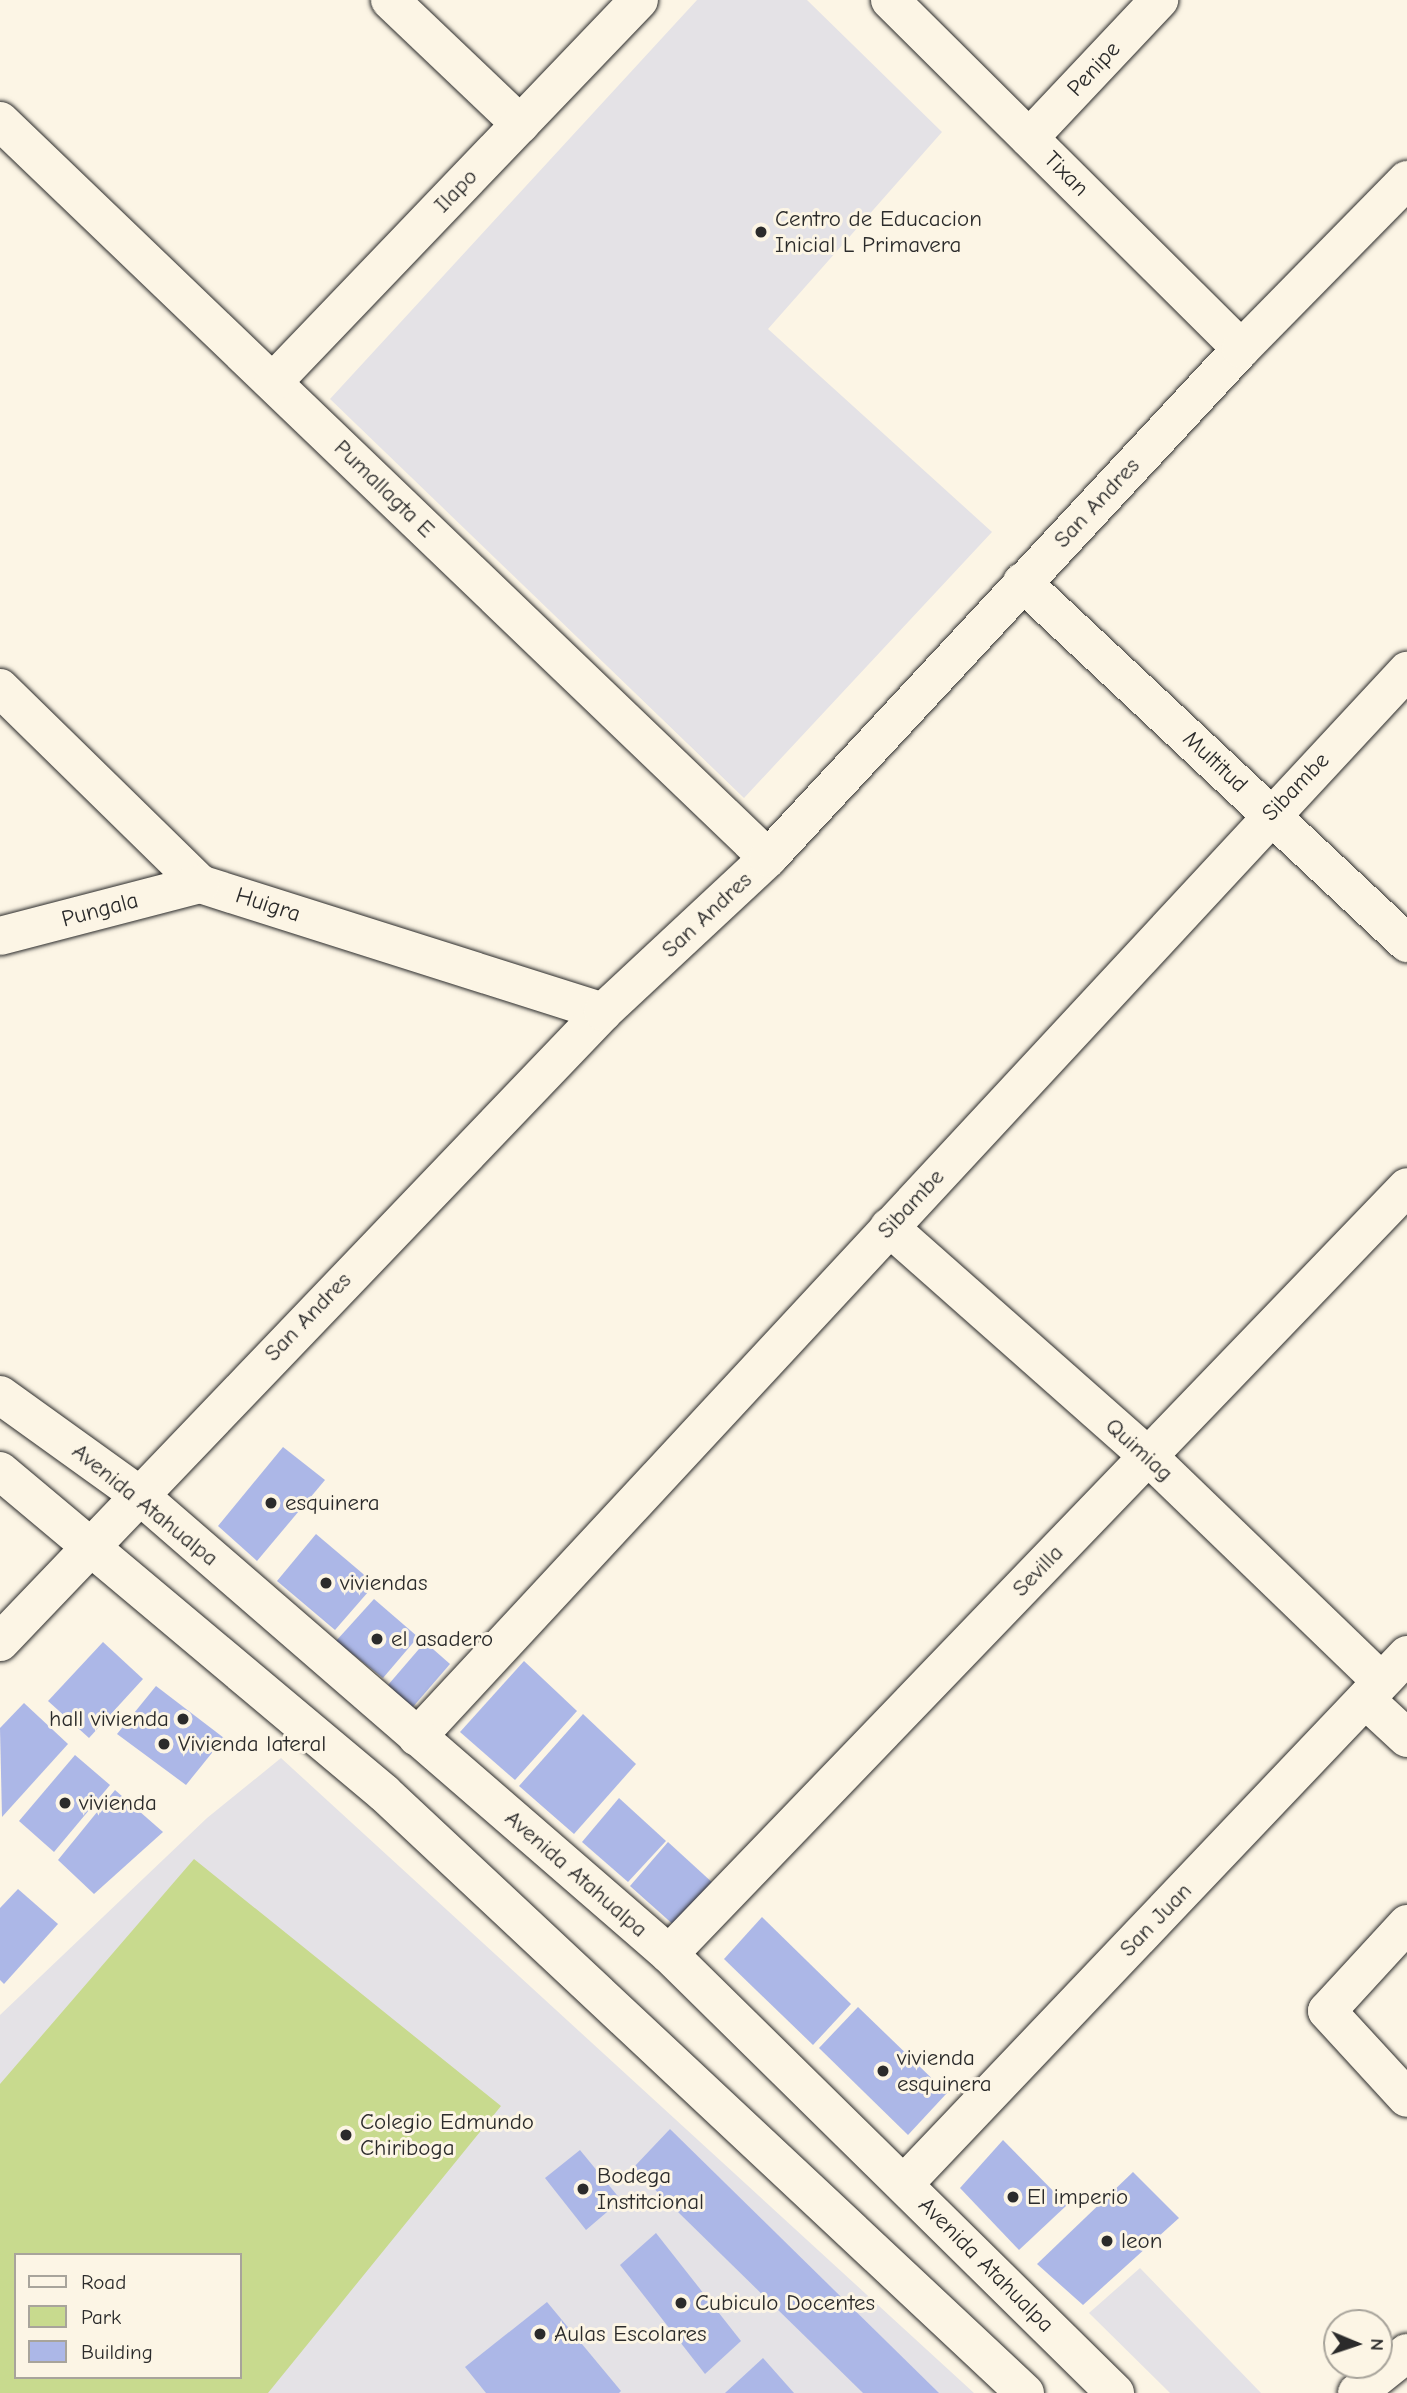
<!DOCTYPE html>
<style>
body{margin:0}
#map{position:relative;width:1407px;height:2393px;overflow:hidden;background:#fcf5e5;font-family:"Comic Neue",sans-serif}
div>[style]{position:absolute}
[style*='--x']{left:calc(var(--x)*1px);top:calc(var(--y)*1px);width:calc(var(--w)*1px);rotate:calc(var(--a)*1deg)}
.built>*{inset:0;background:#e4e2e6}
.green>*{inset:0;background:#c8da8e}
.building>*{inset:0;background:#acb7e7}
.roads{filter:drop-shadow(0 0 2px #2b2b2b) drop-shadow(0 0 2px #2b2b2b)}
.minor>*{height:38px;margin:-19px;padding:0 19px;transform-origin:19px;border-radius:19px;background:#fcf5e5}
.major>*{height:38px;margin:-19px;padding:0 19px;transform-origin:19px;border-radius:19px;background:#fcf5e5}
.dots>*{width:19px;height:19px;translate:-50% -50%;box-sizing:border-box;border:4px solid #fcf5e5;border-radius:50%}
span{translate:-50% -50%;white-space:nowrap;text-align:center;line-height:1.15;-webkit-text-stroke:6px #fcf5e5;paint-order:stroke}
.street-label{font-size:23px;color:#2b2b2b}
.poi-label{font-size:23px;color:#2b2b2b}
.left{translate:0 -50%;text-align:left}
.right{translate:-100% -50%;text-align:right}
.legend{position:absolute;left:14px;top:2253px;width:228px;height:126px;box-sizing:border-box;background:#fcf5e5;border:2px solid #a8a49b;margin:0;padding:9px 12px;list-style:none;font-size:21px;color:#2b2b2b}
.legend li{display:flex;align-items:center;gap:14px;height:35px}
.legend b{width:35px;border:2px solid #a8a49b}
.north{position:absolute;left:1323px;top:2309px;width:70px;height:70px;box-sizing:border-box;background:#fcf5e5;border:2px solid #a8a49b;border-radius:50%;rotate:92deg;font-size:19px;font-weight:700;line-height:28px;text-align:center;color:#2b2b2b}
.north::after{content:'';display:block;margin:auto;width:24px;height:32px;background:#2b2b2b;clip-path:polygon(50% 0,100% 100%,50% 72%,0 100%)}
</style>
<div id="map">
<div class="built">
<i style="clip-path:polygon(697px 0,807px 0,942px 132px,768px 329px,992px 532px,744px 798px,330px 399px)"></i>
<i style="clip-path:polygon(evenodd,281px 1758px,974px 2393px,0 2393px,0 2015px,207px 1818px,281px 1758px,16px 2255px,240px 2255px,240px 2377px,16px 2377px,16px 2255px)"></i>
<i style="clip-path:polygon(1140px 2268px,1261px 2393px,1170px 2393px,1089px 2313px)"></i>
</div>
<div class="green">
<i style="clip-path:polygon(evenodd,194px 1859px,501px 2106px,268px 2393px,0 2393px,0 2084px,194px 1859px,16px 2255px,240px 2255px,240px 2377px,16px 2377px,16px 2255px)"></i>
</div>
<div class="building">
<i style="clip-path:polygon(283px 1447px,325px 1480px,257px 1561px,218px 1526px)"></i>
<i style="clip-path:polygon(316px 1534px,375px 1584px,335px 1630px,277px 1581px)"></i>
<i style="clip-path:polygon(374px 1599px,418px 1637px,383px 1678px,336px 1641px)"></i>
<i style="clip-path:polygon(103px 1642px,143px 1679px,89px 1738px,48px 1701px)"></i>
<i style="clip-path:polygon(425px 1642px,450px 1664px,412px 1708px,388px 1685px)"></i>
<i style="clip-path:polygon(524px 1661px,577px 1711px,515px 1780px,460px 1732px)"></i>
<i style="clip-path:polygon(156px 1686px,224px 1738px,186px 1785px,117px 1734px)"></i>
<i style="clip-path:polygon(24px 1703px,68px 1744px,2px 1817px,0 1728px)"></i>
<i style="clip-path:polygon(583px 1714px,636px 1764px,574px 1834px,519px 1786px)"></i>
<i style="clip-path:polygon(75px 1755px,110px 1785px,54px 1852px,19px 1821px)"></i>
<i style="clip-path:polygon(115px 1790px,163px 1832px,94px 1894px,58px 1860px)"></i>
<i style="clip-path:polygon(619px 1798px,666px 1841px,628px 1882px,582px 1842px)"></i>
<i style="clip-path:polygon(668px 1842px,715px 1885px,676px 1927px,630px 1886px)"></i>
<i style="clip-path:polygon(18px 1889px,58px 1924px,4px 1984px,0 1980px,0 1908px)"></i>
<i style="clip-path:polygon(762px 1917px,851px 2004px,813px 2045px,724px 1959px)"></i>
<i style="clip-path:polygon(858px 2007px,947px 2093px,908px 2135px,819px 2048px)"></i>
<i style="clip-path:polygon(670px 2129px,939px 2393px,863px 2393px,633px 2168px)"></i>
<i style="clip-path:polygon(1003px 2140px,1067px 2205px,1019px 2250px,960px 2188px)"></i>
<i style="clip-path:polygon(580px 2150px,621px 2200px,586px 2230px,545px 2178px)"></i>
<i style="clip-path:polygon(1133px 2172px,1179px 2218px,1083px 2305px,1037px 2264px)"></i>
<i style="clip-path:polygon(656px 2233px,741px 2341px,705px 2374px,620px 2265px)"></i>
<i style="clip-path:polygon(547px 2302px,621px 2391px,619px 2393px,486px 2393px,465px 2367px)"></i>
<i style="clip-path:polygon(763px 2358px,794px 2393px,725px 2393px)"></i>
</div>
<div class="roads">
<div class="minor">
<i style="--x:390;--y:0;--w:180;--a:43.6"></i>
<i style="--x:890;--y:0;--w:495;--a:44.8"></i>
<i style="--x:0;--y:121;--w:1064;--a:43.82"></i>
<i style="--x:1029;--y:138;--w:190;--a:-46.7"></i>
<i style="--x:273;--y:382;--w:529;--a:-46.23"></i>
<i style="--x:1022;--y:582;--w:528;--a:43.16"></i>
<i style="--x:0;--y:688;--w:280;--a:44.4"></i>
<i style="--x:200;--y:884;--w:423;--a:17.6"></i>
<i style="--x:0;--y:936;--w:207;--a:-14.6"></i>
<i style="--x:889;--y:1227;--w:347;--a:41.5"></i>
<i style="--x:1149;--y:1457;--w:322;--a:44"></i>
<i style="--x:0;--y:1642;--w:872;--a:-46.25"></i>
<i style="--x:603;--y:1012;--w:226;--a:-43"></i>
<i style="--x:768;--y:858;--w:695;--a:-47.1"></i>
<i style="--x:1241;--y:349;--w:237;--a:-45.5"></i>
<i style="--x:1366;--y:1700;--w:56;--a:42.8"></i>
<i style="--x:417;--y:1737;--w:1455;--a:-47.12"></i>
<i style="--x:1407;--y:1924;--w:118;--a:132.6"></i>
<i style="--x:1327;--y:2011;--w:118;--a:47.4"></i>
<i style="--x:669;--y:1954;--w:1064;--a:-46.1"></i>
<i style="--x:904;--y:2184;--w:730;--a:-46.44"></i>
</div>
<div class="major">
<i style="--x:0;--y:1395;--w:170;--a:35.7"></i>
<i style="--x:138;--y:1494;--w:703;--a:40.9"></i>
<i style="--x:669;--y:1954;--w:626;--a:44.55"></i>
<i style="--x:0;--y:1471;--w:501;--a:39.98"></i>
<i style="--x:384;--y:1793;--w:878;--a:43.11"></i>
<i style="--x:1357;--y:2393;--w:64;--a:-38.7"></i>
</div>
</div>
<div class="dots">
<i style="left:761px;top:232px;background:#2b2b2b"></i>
<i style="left:271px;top:1503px;background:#2b2b2b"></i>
<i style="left:326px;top:1583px;background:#2b2b2b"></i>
<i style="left:377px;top:1639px;background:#2b2b2b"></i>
<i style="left:183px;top:1719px;background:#2b2b2b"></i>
<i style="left:164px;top:1744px;background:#2b2b2b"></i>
<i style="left:65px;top:1803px;background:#2b2b2b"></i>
<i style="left:883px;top:2071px;background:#2b2b2b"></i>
<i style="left:346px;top:2135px;background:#2b2b2b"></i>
<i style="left:583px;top:2189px;background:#2b2b2b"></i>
<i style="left:1013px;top:2197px;background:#2b2b2b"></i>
<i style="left:1107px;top:2241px;background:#2b2b2b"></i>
<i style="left:681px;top:2303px;background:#2b2b2b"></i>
<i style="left:540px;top:2334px;background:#2b2b2b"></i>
</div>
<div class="street-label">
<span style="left:1094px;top:69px;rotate:-47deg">Penipe</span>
<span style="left:1066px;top:174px;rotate:45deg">Tixan</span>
<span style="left:456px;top:191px;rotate:-46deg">Ilapo</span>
<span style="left:384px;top:489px;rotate:44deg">Pumallagta E</span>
<span style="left:1097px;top:503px;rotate:-47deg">San Andres</span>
<span style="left:1215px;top:762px;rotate:43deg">Multitud</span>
<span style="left:1296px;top:787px;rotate:-46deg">Sibambe</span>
<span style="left:268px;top:905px;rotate:18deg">Huigra</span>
<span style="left:100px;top:910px;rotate:-15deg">Pungala</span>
<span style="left:707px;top:915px;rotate:-43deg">San Andres</span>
<span style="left:911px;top:1204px;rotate:-47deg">Sibambe</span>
<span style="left:308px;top:1317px;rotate:-46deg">San Andres</span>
<span style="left:1139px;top:1450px;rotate:42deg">Quimiag</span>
<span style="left:145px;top:1505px;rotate:39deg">Avenida Atahualpa</span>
<span style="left:1038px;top:1571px;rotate:-46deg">Sevilla</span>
<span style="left:576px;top:1874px;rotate:41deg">Avenida Atahualpa</span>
<span style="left:1156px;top:1920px;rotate:-46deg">San Juan</span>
<span style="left:986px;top:2265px;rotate:45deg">Avenida Atahualpa</span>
</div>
<div class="poi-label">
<span class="left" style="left:775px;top:232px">Centro de Educacion<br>Inicial L Primavera</span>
<span class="left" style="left:285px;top:1503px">esquinera</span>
<span class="left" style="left:340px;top:1583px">viviendas</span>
<span class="left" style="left:391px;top:1639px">el asadero</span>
<span class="right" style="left:169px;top:1719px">hall vivienda</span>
<span class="left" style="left:178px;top:1744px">Vivienda lateral</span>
<span class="left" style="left:79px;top:1803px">vivienda</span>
<span class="left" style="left:897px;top:2071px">vivienda<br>esquinera</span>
<span class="left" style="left:360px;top:2135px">Colegio Edmundo<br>Chiriboga</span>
<span class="left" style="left:597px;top:2189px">Bodega<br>Institcional</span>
<span class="left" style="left:1027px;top:2197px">El imperio</span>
<span class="left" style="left:1121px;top:2241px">leon</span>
<span class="left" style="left:695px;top:2303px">Cubiculo Docentes</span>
<span class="left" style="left:554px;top:2334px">Aulas Escolares</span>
</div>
<ul class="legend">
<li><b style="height:9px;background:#fcf5e5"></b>Road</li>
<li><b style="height:19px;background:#c8da8e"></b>Park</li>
<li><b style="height:19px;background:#acb7e7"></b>Building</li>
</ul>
<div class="north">N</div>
</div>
